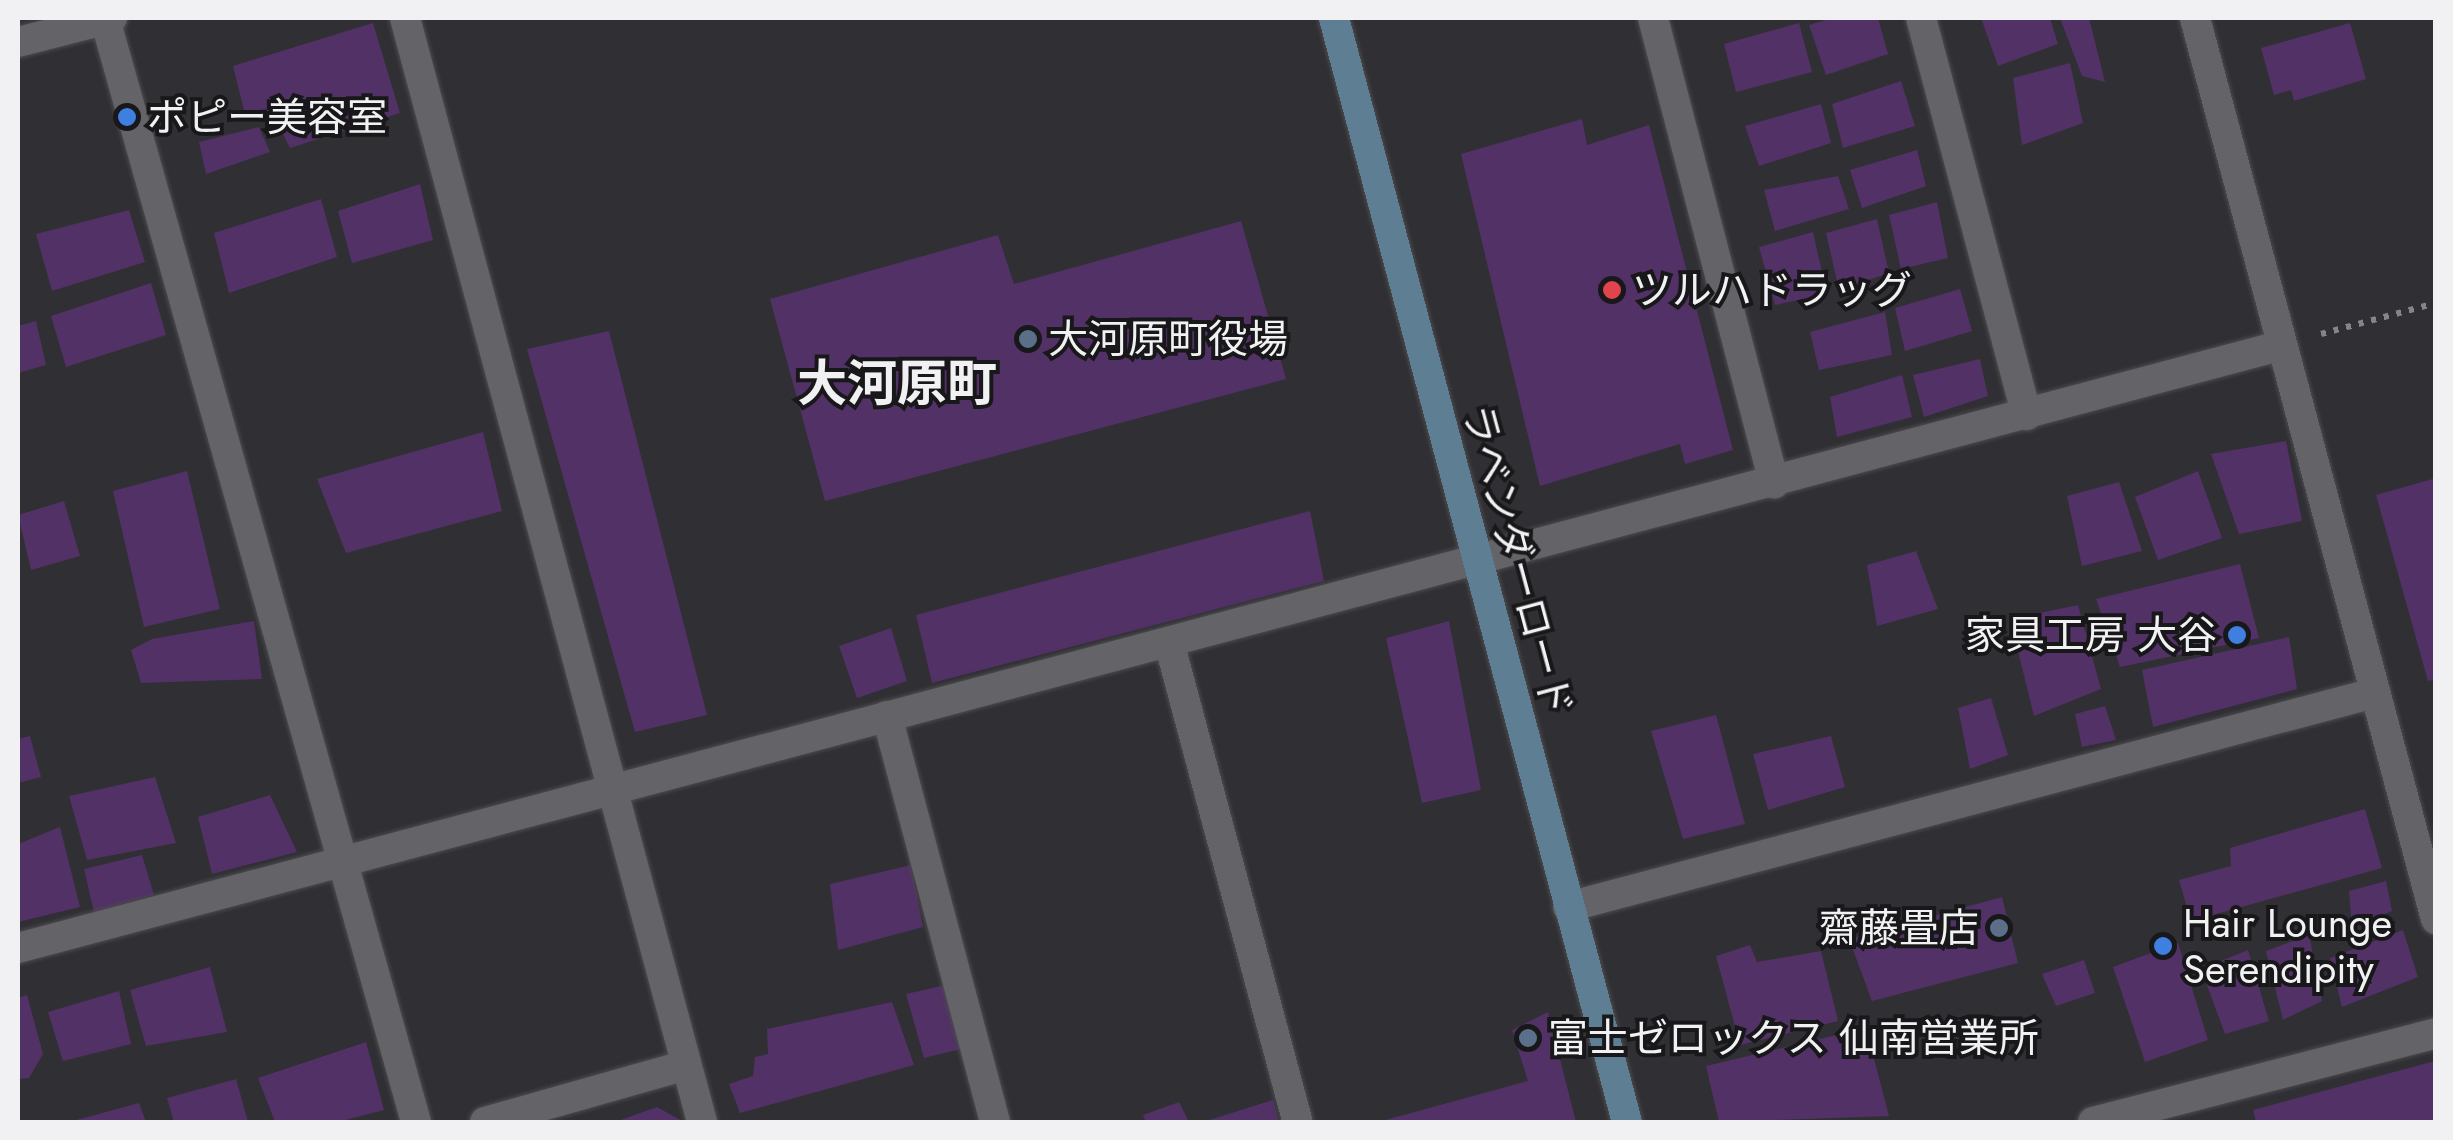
<!DOCTYPE html>
<meta charset="utf-8">
<style>
body{margin:0}
#map{position:relative;width:2453px;height:1140px;overflow:hidden;background:#302f33;font-family:Jost,"Noto Sans JP",sans-serif}
div>[style]{position:absolute}
[style*='--x']{left:calc(var(--x)*1px);top:calc(var(--y)*1px);width:calc(var(--w)*1px);rotate:calc(var(--a)*1deg)}
.building>*{inset:0;background:#523166}
.path>*{height:6px;margin-top:-3px;transform-origin:0;background:repeating-linear-gradient(90deg,#858488 0 5px,transparent 0 13px)}
.roads{filter:drop-shadow(0 0 2px #4c4b4f) drop-shadow(0 0 2px #4c4b4f)}
.street>*{height:30px;margin:-15px;padding:0 15px;transform-origin:15px;border-radius:15px;background:#646367}
.secondary>*{height:30px;margin:-15px;padding:0 15px;transform-origin:15px;border-radius:15px;background:#5e7e94}
.dots>*{width:28px;height:28px;translate:-50% -50%;box-sizing:border-box;border:5px solid #181719;border-radius:50%}
span{translate:-50% -50%;white-space:nowrap;text-align:center;line-height:1.15;-webkit-text-stroke:8px #181719;paint-order:stroke}
.poi-label{font-size:40px;color:#f1f0f3}
.left{translate:0 -50%;text-align:left}
.right{translate:-100% -50%;text-align:right}
.street-label{font-size:40px;color:#f1f0f3}
.district-label{font-size:50px;color:#f1f0f3;font-weight:700}
.frame{position:absolute;inset:0;border:20px solid #f1f0f3;pointer-events:none}
</style>
<div id="map">
<div class="building">
<i style="clip-path:polygon(1832px 18px,1878px 18px,1888px 54px,1826px 75px,1809px 25px)"></i>
<i style="clip-path:polygon(1981px 18px,2050px 18px,2058px 44px,1998px 66px)"></i>
<i style="clip-path:polygon(2060px 18px,2089px 18px,2105px 82px,2082px 76px)"></i>
<i style="clip-path:polygon(373px 23px,400px 113px,290px 148px,273px 115px,246px 118px,233px 66px)"></i>
<i style="clip-path:polygon(1799px 23px,1812px 72px,1736px 92px,1724px 44px)"></i>
<i style="clip-path:polygon(2350px 23px,2366px 79px,2294px 101px,2291px 90px,2274px 95px,2261px 48px)"></i>
<i style="clip-path:polygon(2070px 63px,2083px 123px,2022px 145px,2013px 78px)"></i>
<i style="clip-path:polygon(1901px 81px,1915px 126px,1843px 148px,1832px 104px)"></i>
<i style="clip-path:polygon(1821px 104px,1831px 143px,1759px 166px,1745px 126px)"></i>
<i style="clip-path:polygon(1582px 119px,1587px 145px,1649px 125px,1733px 450px,1685px 464px,1680px 444px,1540px 486px,1461px 154px)"></i>
<i style="clip-path:polygon(259px 127px,270px 152px,206px 174px,199px 142px)"></i>
<i style="clip-path:polygon(1917px 150px,1926px 186px,1862px 208px,1850px 170px)"></i>
<i style="clip-path:polygon(1838px 176px,1849px 209px,1775px 231px,1764px 190px)"></i>
<i style="clip-path:polygon(420px 184px,433px 240px,352px 263px,338px 211px)"></i>
<i style="clip-path:polygon(321px 199px,337px 257px,229px 293px,214px 233px)"></i>
<i style="clip-path:polygon(1937px 202px,1948px 258px,1901px 269px,1889px 215px)"></i>
<i style="clip-path:polygon(129px 210px,145px 262px,52px 291px,36px 234px)"></i>
<i style="clip-path:polygon(1877px 219px,1889px 273px,1839px 290px,1826px 233px)"></i>
<i style="clip-path:polygon(1241px 221px,1286px 379px,825px 501px,770px 299px,998px 235px,1014px 284px)"></i>
<i style="clip-path:polygon(1813px 232px,1827px 294px,1775px 305px,1759px 247px)"></i>
<i style="clip-path:polygon(151px 283px,166px 335px,66px 367px,51px 316px)"></i>
<i style="clip-path:polygon(1960px 289px,1972px 331px,1905px 351px,1895px 308px)"></i>
<i style="clip-path:polygon(1885px 312px,1892px 355px,1819px 370px,1810px 332px)"></i>
<i style="clip-path:polygon(36px 321px,46px 365px,18px 373px,18px 326px)"></i>
<i style="clip-path:polygon(609px 331px,707px 715px,635px 732px,527px 349px)"></i>
<i style="clip-path:polygon(1980px 359px,1988px 396px,1924px 417px,1913px 375px)"></i>
<i style="clip-path:polygon(1902px 375px,1912px 417px,1837px 437px,1830px 397px)"></i>
<i style="clip-path:polygon(483px 432px,502px 511px,346px 553px,317px 479px)"></i>
<i style="clip-path:polygon(2286px 441px,2302px 521px,2239px 534px,2211px 454px)"></i>
<i style="clip-path:polygon(187px 471px,220px 609px,144px 627px,113px 491px)"></i>
<i style="clip-path:polygon(2198px 471px,2222px 538px,2158px 560px,2135px 497px)"></i>
<i style="clip-path:polygon(2436px 478px,2436px 679px,2428px 681px,2376px 495px)"></i>
<i style="clip-path:polygon(2119px 482px,2142px 551px,2082px 566px,2067px 496px)"></i>
<i style="clip-path:polygon(64px 501px,80px 556px,31px 570px,18px 515px)"></i>
<i style="clip-path:polygon(1310px 511px,1324px 581px,932px 683px,916px 615px)"></i>
<i style="clip-path:polygon(1916px 551px,1938px 609px,1877px 626px,1867px 565px)"></i>
<i style="clip-path:polygon(2240px 564px,2259px 638px,2120px 667px,2096px 599px)"></i>
<i style="clip-path:polygon(2078px 605px,2101px 689px,2034px 716px,2010px 619px)"></i>
<i style="clip-path:polygon(254px 621px,262px 679px,141px 683px,131px 650px,152px 639px)"></i>
<i style="clip-path:polygon(1449px 621px,1481px 790px,1422px 803px,1386px 638px)"></i>
<i style="clip-path:polygon(891px 628px,907px 681px,857px 698px,839px 646px)"></i>
<i style="clip-path:polygon(2289px 637px,2297px 689px,2153px 727px,2142px 670px)"></i>
<i style="clip-path:polygon(1991px 698px,2008px 755px,1970px 769px,1958px 708px)"></i>
<i style="clip-path:polygon(2105px 706px,2116px 740px,2082px 747px,2075px 714px)"></i>
<i style="clip-path:polygon(1716px 715px,1745px 824px,1683px 839px,1651px 731px)"></i>
<i style="clip-path:polygon(30px 736px,41px 777px,18px 783px,18px 739px)"></i>
<i style="clip-path:polygon(1831px 736px,1845px 787px,1768px 810px,1753px 754px)"></i>
<i style="clip-path:polygon(155px 777px,176px 843px,87px 860px,69px 796px)"></i>
<i style="clip-path:polygon(270px 795px,297px 852px,212px 874px,198px 817px)"></i>
<i style="clip-path:polygon(2365px 809px,2382px 868px,2191px 921px,2179px 880px,2231px 866px,2230px 848px)"></i>
<i style="clip-path:polygon(60px 827px,80px 907px,18px 922px,18px 844px)"></i>
<i style="clip-path:polygon(142px 855px,154px 895px,94px 912px,84px 869px)"></i>
<i style="clip-path:polygon(911px 865px,923px 927px,838px 950px,830px 884px)"></i>
<i style="clip-path:polygon(2386px 881px,2392px 911px,2352px 928px,2349px 891px)"></i>
<i style="clip-path:polygon(2002px 897px,2018px 963px,1872px 1001px,1849px 939px)"></i>
<i style="clip-path:polygon(2403px 930px,2418px 977px,2342px 1007px,2330px 958px)"></i>
<i style="clip-path:polygon(2309px 935px,2322px 1001px,2283px 1020px,2266px 951px)"></i>
<i style="clip-path:polygon(2178px 943px,2208px 1040px,2145px 1062px,2113px 967px)"></i>
<i style="clip-path:polygon(1750px 945px,1757px 962px,1821px 951px,1838px 1021px,1740px 1045px,1716px 956px)"></i>
<i style="clip-path:polygon(2248px 950px,2269px 1021px,2225px 1034px,2201px 969px)"></i>
<i style="clip-path:polygon(2084px 960px,2095px 993px,2056px 1006px,2042px 974px)"></i>
<i style="clip-path:polygon(210px 967px,227px 1032px,146px 1046px,130px 990px)"></i>
<i style="clip-path:polygon(946px 985px,961px 1049px,924px 1058px,906px 994px)"></i>
<i style="clip-path:polygon(119px 991px,131px 1044px,63px 1061px,48px 1012px)"></i>
<i style="clip-path:polygon(27px 995px,43px 1054px,29px 1078px,18px 1079px,18px 998px)"></i>
<i style="clip-path:polygon(892px 1002px,914px 1065px,740px 1113px,729px 1084px,753px 1076px,755px 1057px,768px 1054px,767px 1029px)"></i>
<i style="clip-path:polygon(1548px 1012px,1576px 1122px,1378px 1122px,1528px 1081px,1512px 1030px)"></i>
<i style="clip-path:polygon(1866px 1028px,1889px 1116px,1719px 1122px,1706px 1066px)"></i>
<i style="clip-path:polygon(366px 1042px,384px 1110px,338px 1122px,275px 1122px,258px 1078px)"></i>
<i style="clip-path:polygon(2435px 1061px,2436px 1122px,2256px 1122px,2253px 1110px)"></i>
<i style="clip-path:polygon(236px 1079px,248px 1122px,174px 1122px,167px 1098px)"></i>
<i style="clip-path:polygon(1273px 1100px,1279px 1122px,1203px 1122px)"></i>
<i style="clip-path:polygon(1179px 1102px,1189px 1122px,1146px 1122px,1143px 1115px)"></i>
<i style="clip-path:polygon(139px 1103px,146px 1122px,73px 1122px,73px 1121px)"></i>
<i style="clip-path:polygon(657px 1107px,684px 1122px,615px 1122px)"></i>
</div>
<div class="path">
<i style="--x:2321;--y:334;--w:119;--a:-15.1"></i>
</div>
<div class="roads">
<div class="street">
<i style="--x:405;--y:18;--w:1143;--a:74.94"></i>
<i style="--x:1653;--y:18;--w:481;--a:75.4"></i>
<i style="--x:1921;--y:18;--w:411;--a:75.1"></i>
<i style="--x:2195;--y:18;--w:933;--a:75.03"></i>
<i style="--x:105;--y:19;--w:1146;--a:74.25"></i>
<i style="--x:18;--y:42;--w:97;--a:-14.3"></i>
<i style="--x:1169;--y:642;--w:497;--a:75"></i>
<i style="--x:887;--y:716;--w:420;--a:75.1"></i>
<i style="--x:1568;--y:907;--w:834;--a:-14.87"></i>
<i style="--x:18;--y:948;--w:2340;--a:-14.91"></i>
<i style="--x:485;--y:1122;--w:209;--a:-15.8"></i>
<i style="--x:2093;--y:1122;--w:354;--a:-14.5"></i>
</div>
<div class="secondary">
<i style="--x:1334;--y:18;--w:1142;--a:75.14"></i>
</div>
</div>
<div class="dots">
<i style="left:127px;top:117px;background:#3f7fe0"></i>
<i style="left:1612px;top:290px;background:#e0444e"></i>
<i style="left:1028px;top:339px;background:#5c6f8a"></i>
<i style="left:2237px;top:635px;background:#3f7fe0"></i>
<i style="left:1999px;top:928px;background:#5c6f8a"></i>
<i style="left:2163px;top:946px;background:#3f7fe0"></i>
<i style="left:1528px;top:1038px;background:#5c6f8a"></i>
</div>
<div class="poi-label">
<span class="left" style="left:147px;top:117px">ポピー美容室</span>
<span class="left" style="left:1632px;top:290px">ツルハドラッグ</span>
<span class="left" style="left:1048px;top:339px">大河原町役場</span>
<span class="right" style="left:2217px;top:635px">家具工房 大谷</span>
<span class="left" style="left:2183px;top:946px">Hair Lounge<br>Serendipity</span>
<span class="right" style="left:1979px;top:928px">齋藤畳店</span>
<span class="left" style="left:1548px;top:1038px">富士ゼロックス 仙南営業所</span>
</div>
<div class="street-label">
<span style="left:1518px;top:560px;rotate:75deg">ラベンダーロード</span>
</div>
<div class="district-label">
<span style="left:897px;top:384px">大河原町</span>
</div>
<div class="frame"></div>
</div>
